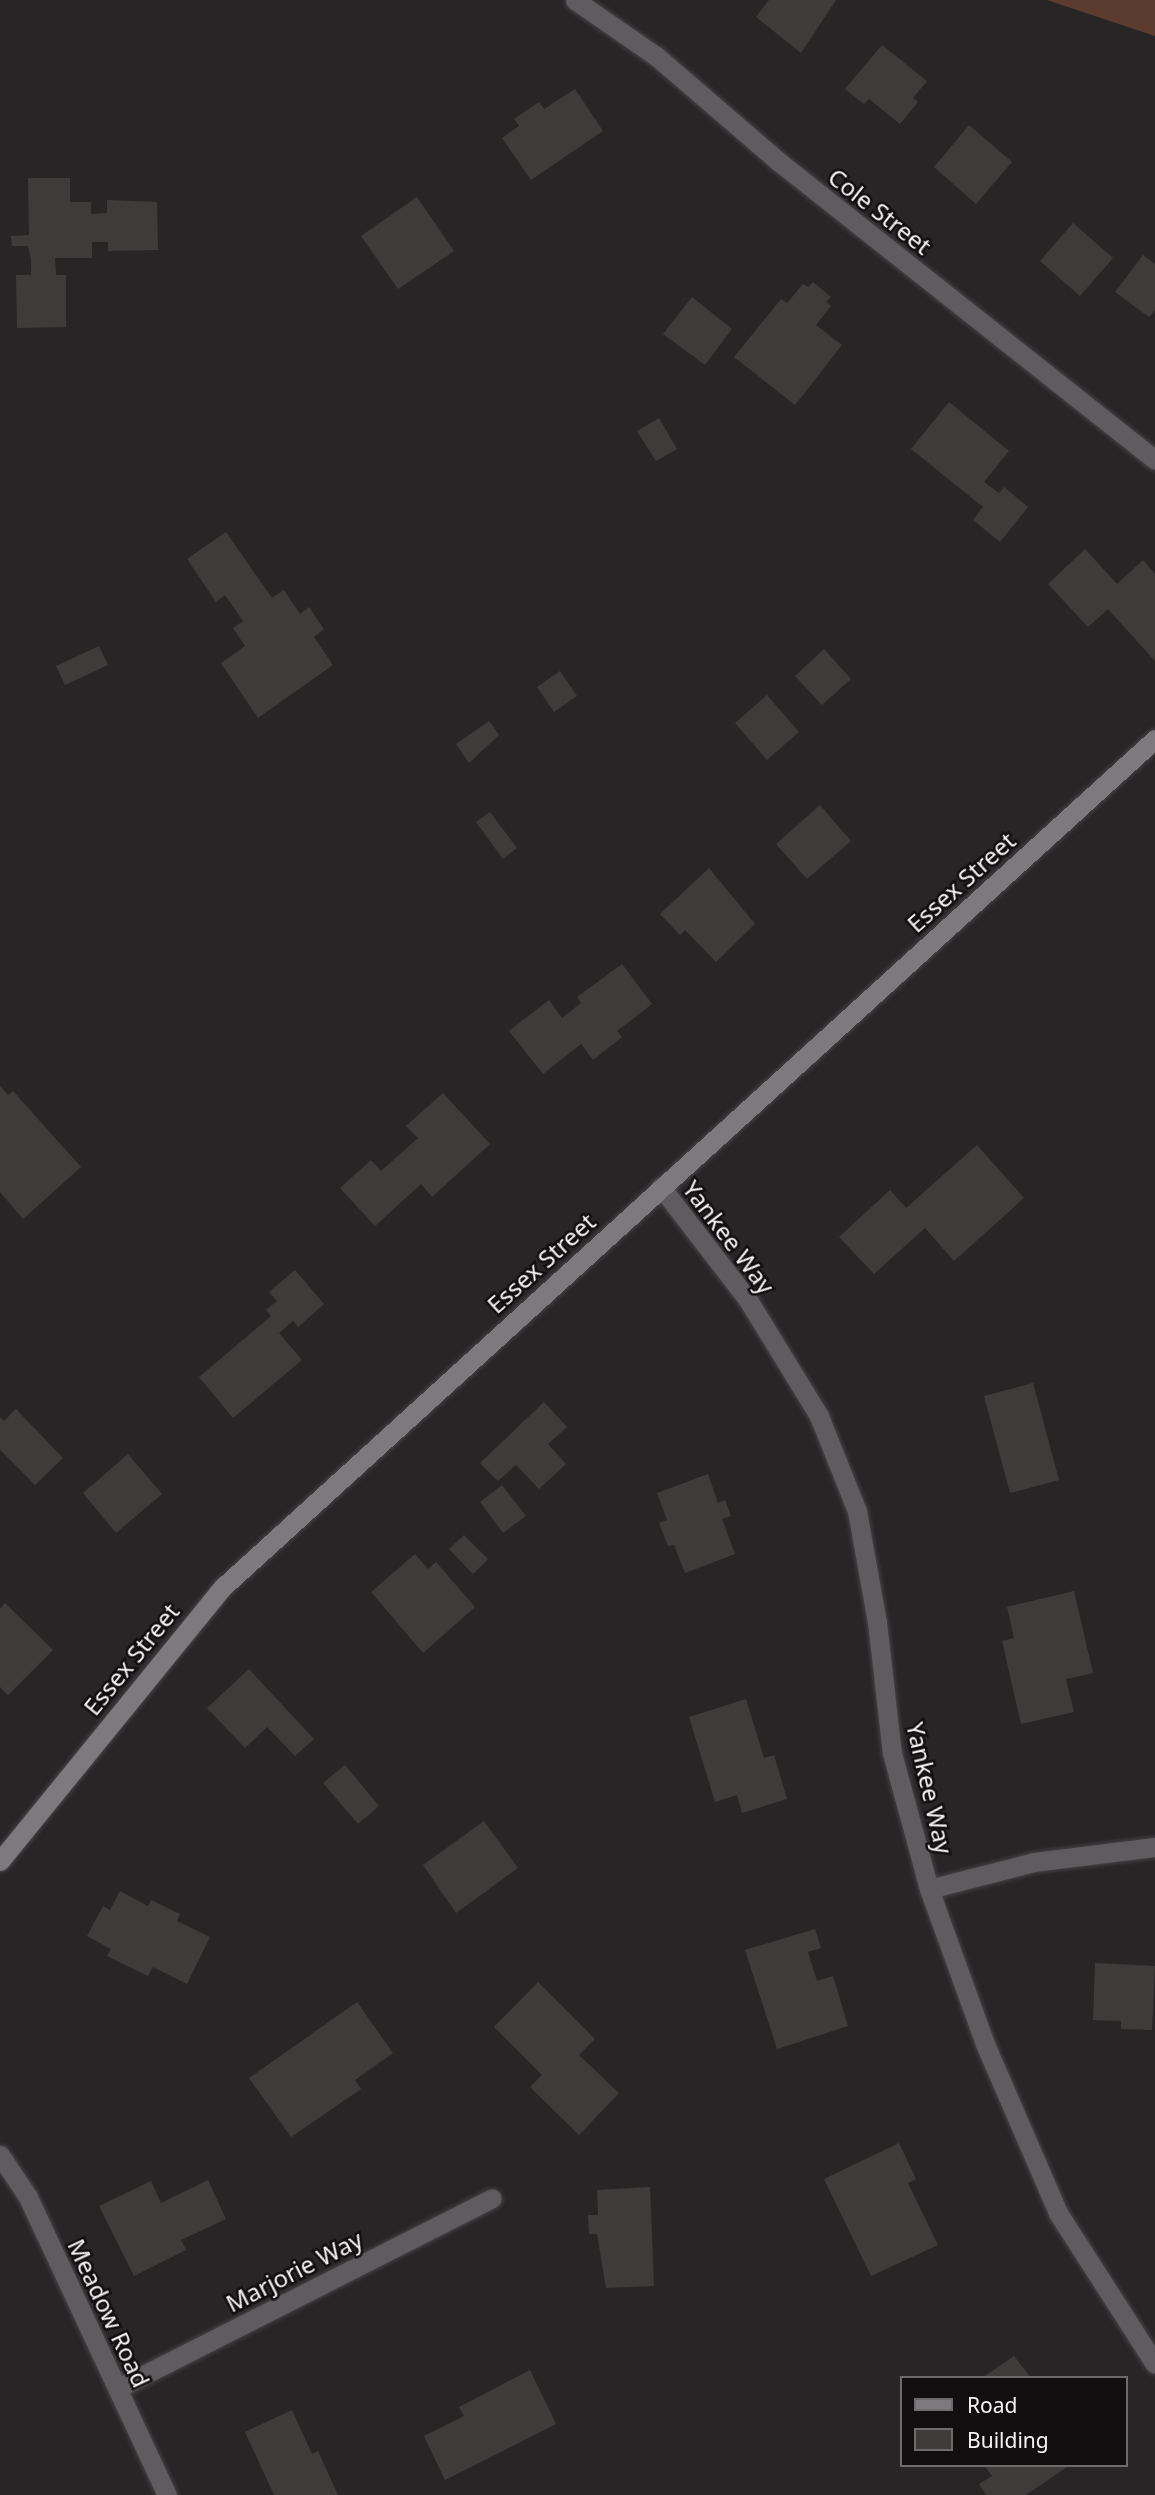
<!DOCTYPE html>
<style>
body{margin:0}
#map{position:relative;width:1155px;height:2495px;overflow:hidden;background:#292527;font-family:"Noto Sans",sans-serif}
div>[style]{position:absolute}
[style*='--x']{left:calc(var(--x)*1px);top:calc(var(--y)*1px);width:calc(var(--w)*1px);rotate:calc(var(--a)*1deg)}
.green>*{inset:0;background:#5c3c2e}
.building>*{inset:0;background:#403b3b}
.roads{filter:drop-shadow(0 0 2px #464244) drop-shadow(0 0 2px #464244)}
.minor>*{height:19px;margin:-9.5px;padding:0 9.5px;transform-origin:9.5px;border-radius:9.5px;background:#5e5c5e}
.tertiary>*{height:19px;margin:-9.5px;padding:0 9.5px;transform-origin:9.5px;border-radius:9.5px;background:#5e5c5e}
.secondary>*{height:19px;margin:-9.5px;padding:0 9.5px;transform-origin:9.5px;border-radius:9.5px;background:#7d7a7d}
span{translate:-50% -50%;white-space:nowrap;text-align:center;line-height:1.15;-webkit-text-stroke:5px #100e0f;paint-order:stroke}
.street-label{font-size:24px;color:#f7f4f5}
.legend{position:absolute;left:900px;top:2376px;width:228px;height:91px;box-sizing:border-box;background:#100e0f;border:2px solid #6c6a6b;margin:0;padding:9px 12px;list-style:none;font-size:21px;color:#f7f4f5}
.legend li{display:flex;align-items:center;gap:14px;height:35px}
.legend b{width:35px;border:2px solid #6c6a6b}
</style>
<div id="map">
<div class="green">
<i style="clip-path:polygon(1047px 0,1155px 0,1155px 36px)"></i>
</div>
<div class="building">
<i style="clip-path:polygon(769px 0,836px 0,801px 53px,756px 17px)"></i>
<i style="clip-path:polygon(882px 45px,927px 81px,913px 98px,918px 102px,900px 124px,869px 99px,864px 104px,845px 89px)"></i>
<i style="clip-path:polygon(575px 89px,603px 131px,531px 180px,502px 138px,519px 126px,514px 119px,539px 102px,544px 109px)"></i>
<i style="clip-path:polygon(969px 125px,1012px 162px,976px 204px,934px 167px)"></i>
<i style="clip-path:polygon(28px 178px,70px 178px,70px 202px,91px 202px,91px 214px,107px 213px,107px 200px,157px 202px,158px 250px,108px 251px,108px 242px,92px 242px,92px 258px,55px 258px,56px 275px,66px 275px,66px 327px,17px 328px,16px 275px,31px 275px,31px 260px,28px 246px,12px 246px,11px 236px,29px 235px)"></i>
<i style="clip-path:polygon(417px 197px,454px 251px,398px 289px,361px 236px)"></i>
<i style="clip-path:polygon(1073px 223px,1113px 258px,1080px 296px,1040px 261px)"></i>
<i style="clip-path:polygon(1143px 255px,1155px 264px,1155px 310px,1149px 317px,1115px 292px)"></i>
<i style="clip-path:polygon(813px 282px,831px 297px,826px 302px,831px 306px,816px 325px,842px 345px,795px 405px,734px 357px,781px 299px,787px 303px,803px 284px,808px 287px)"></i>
<i style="clip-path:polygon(692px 297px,732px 329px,705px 365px,663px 334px)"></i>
<i style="clip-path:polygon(949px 402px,1009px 451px,984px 482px,999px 493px,1004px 487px,1028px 507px,1000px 542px,973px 520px,983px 507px,911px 449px)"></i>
<i style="clip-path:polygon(659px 418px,677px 449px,656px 461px,637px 431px)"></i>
<i style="clip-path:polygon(226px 532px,272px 598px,284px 590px,300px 614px,309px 607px,324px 629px,314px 637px,333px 665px,258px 718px,221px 663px,245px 646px,233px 628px,243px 621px,225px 595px,216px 602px,187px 559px)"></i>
<i style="clip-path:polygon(1085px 549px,1117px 584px,1143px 560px,1155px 574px,1155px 661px,1108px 609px,1088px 627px,1048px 584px)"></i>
<i style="clip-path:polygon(99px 646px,108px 665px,65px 685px,56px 666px)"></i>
<i style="clip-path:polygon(824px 649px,851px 679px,822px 705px,795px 676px)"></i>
<i style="clip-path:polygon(560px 671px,577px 696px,554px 712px,537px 687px)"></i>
<i style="clip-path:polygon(767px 695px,799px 732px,767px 760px,735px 723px)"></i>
<i style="clip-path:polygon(489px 721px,499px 735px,469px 763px,456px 744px)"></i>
<i style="clip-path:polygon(820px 805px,851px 841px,807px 879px,776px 844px)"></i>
<i style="clip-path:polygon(490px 812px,517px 848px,503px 859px,476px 822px)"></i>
<i style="clip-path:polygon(709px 868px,755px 924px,716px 962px,685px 930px,680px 935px,660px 914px)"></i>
<i style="clip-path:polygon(622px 964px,652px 1004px,617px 1031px,622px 1037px,593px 1060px,581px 1044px,543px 1074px,509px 1031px,549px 1000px,562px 1018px,581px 1003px,577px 997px)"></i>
<i style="clip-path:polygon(0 1086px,8px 1095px,13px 1091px,81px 1167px,23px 1219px,0 1192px)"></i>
<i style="clip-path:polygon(443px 1093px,490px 1144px,432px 1197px,421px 1184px,375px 1226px,340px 1188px,371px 1160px,381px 1171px,418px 1138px,406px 1126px)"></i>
<i style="clip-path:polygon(977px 1145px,1024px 1198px,954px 1261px,925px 1228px,874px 1274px,839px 1237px,890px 1190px,906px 1208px)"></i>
<i style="clip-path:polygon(295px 1270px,324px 1304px,298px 1327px,293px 1321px,279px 1333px,302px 1360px,233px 1418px,199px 1377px,271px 1316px,266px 1310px,277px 1301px,269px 1292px)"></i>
<i style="clip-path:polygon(1033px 1383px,1059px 1480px,1010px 1493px,984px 1396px)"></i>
<i style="clip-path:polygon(544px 1402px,567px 1427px,548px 1444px,566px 1464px,539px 1489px,516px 1465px,498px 1481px,480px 1463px)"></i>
<i style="clip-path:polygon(16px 1409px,63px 1458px,35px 1485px,0 1450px,0 1417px,4px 1421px)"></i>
<i style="clip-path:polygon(128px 1454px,162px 1494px,116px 1533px,83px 1493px)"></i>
<i style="clip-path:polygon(708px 1474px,718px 1503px,725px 1500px,731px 1516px,722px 1519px,735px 1554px,685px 1573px,674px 1545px,668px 1546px,659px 1523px,667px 1520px,657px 1493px)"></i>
<i style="clip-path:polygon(502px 1485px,526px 1516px,503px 1533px,480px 1502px)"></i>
<i style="clip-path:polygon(464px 1535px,488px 1559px,473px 1574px,449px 1549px)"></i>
<i style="clip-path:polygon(415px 1554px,428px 1569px,436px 1562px,475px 1607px,423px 1653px,371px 1592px)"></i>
<i style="clip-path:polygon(1074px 1591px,1093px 1673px,1066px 1679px,1074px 1712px,1021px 1724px,1002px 1641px,1014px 1638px,1007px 1607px)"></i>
<i style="clip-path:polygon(5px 1603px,53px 1650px,8px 1695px,0 1687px,0 1609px)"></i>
<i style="clip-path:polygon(249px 1669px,314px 1739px,295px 1756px,267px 1727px,245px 1748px,207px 1708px)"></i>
<i style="clip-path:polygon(746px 1699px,764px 1758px,774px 1755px,787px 1799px,742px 1813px,737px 1795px,715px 1802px,689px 1717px)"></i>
<i style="clip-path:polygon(345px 1765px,379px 1806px,358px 1824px,323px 1783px)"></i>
<i style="clip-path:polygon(484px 1821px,518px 1868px,456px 1913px,423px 1865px)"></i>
<i style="clip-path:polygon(120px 1891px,148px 1906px,151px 1900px,180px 1914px,177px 1921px,210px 1937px,187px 1984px,153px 1967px,148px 1976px,107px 1956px,111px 1949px,87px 1936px,103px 1906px,110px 1910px)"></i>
<i style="clip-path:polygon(815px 1929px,821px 1948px,808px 1952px,817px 1981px,833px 1976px,848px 2026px,777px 2049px,745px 1950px)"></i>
<i style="clip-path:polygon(1095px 1963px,1155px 1966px,1152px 2030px,1121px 2029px,1121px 2021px,1093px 2020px)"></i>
<i style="clip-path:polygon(538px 1982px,595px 2039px,579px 2055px,619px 2093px,579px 2135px,530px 2087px,542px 2075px,494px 2027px)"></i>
<i style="clip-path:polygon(357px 2002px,393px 2053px,355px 2080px,361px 2089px,291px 2137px,249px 2078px)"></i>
<i style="clip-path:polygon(899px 2143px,916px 2179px,908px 2183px,938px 2245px,871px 2276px,824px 2179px)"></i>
<i style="clip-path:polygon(208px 2180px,226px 2219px,181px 2240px,186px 2250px,134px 2276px,99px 2206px,151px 2181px,161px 2203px)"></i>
<i style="clip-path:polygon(650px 2187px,654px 2286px,606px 2288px,597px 2234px,589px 2234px,588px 2215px,598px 2215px,597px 2190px)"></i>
<i style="clip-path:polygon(1014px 2356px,1031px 2378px,982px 2378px)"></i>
<i style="clip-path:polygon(530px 2370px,556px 2424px,445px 2480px,424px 2436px,464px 2416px,459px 2407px)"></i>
<i style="clip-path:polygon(292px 2410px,312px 2454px,318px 2451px,338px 2495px,274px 2495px,245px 2432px)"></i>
<i style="clip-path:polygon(984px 2465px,1070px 2465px,1026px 2495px,986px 2495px,979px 2484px,992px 2476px)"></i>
</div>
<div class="roads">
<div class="minor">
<i style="--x:661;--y:1187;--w:143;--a:52.4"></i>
<i style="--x:748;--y:1300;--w:136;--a:58.5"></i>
<i style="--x:819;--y:1416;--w:102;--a:68.2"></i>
<i style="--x:857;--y:1511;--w:113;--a:79.8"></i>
<i style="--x:877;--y:1622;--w:132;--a:83.5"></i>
<i style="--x:892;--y:1753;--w:141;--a:74.8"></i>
<i style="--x:929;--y:1889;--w:165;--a:70.1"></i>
<i style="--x:985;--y:2044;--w:184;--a:66.6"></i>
<i style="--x:1058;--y:2213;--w:179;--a:57.3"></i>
<i style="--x:929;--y:1889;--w:108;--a:-14.4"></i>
<i style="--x:1034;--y:1862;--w:122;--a:-7.1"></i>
<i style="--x:0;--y:2155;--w:50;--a:56.3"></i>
<i style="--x:28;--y:2197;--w:329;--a:65"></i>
<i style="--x:118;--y:2388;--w:419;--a:-26.9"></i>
</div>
<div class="tertiary">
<i style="--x:575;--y:0;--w:98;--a:34.7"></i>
<i style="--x:656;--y:56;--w:161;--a:40.7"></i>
<i style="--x:778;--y:161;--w:481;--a:38.4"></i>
</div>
<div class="secondary">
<i style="--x:0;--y:1861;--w:353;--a:-50.9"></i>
<i style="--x:223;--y:1587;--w:1260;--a:-42.3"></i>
</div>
</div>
<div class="street-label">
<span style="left:880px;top:211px;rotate:38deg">Cole Street</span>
<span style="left:961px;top:882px;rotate:-42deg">Essex Street</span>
<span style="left:729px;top:1237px;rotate:53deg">Yankee Way</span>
<span style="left:541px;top:1263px;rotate:-42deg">Essex Street</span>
<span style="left:131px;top:1659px;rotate:-51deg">Essex Street</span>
<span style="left:930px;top:1788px;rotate:77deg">Yankee Way</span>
<span style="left:294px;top:2271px;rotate:-27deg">Marjorie Way</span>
<span style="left:109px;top:2313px;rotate:65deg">Meadow Road</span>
</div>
<ul class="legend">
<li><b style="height:9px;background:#7d7a7d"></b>Road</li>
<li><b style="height:19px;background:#403b3b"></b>Building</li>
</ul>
</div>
